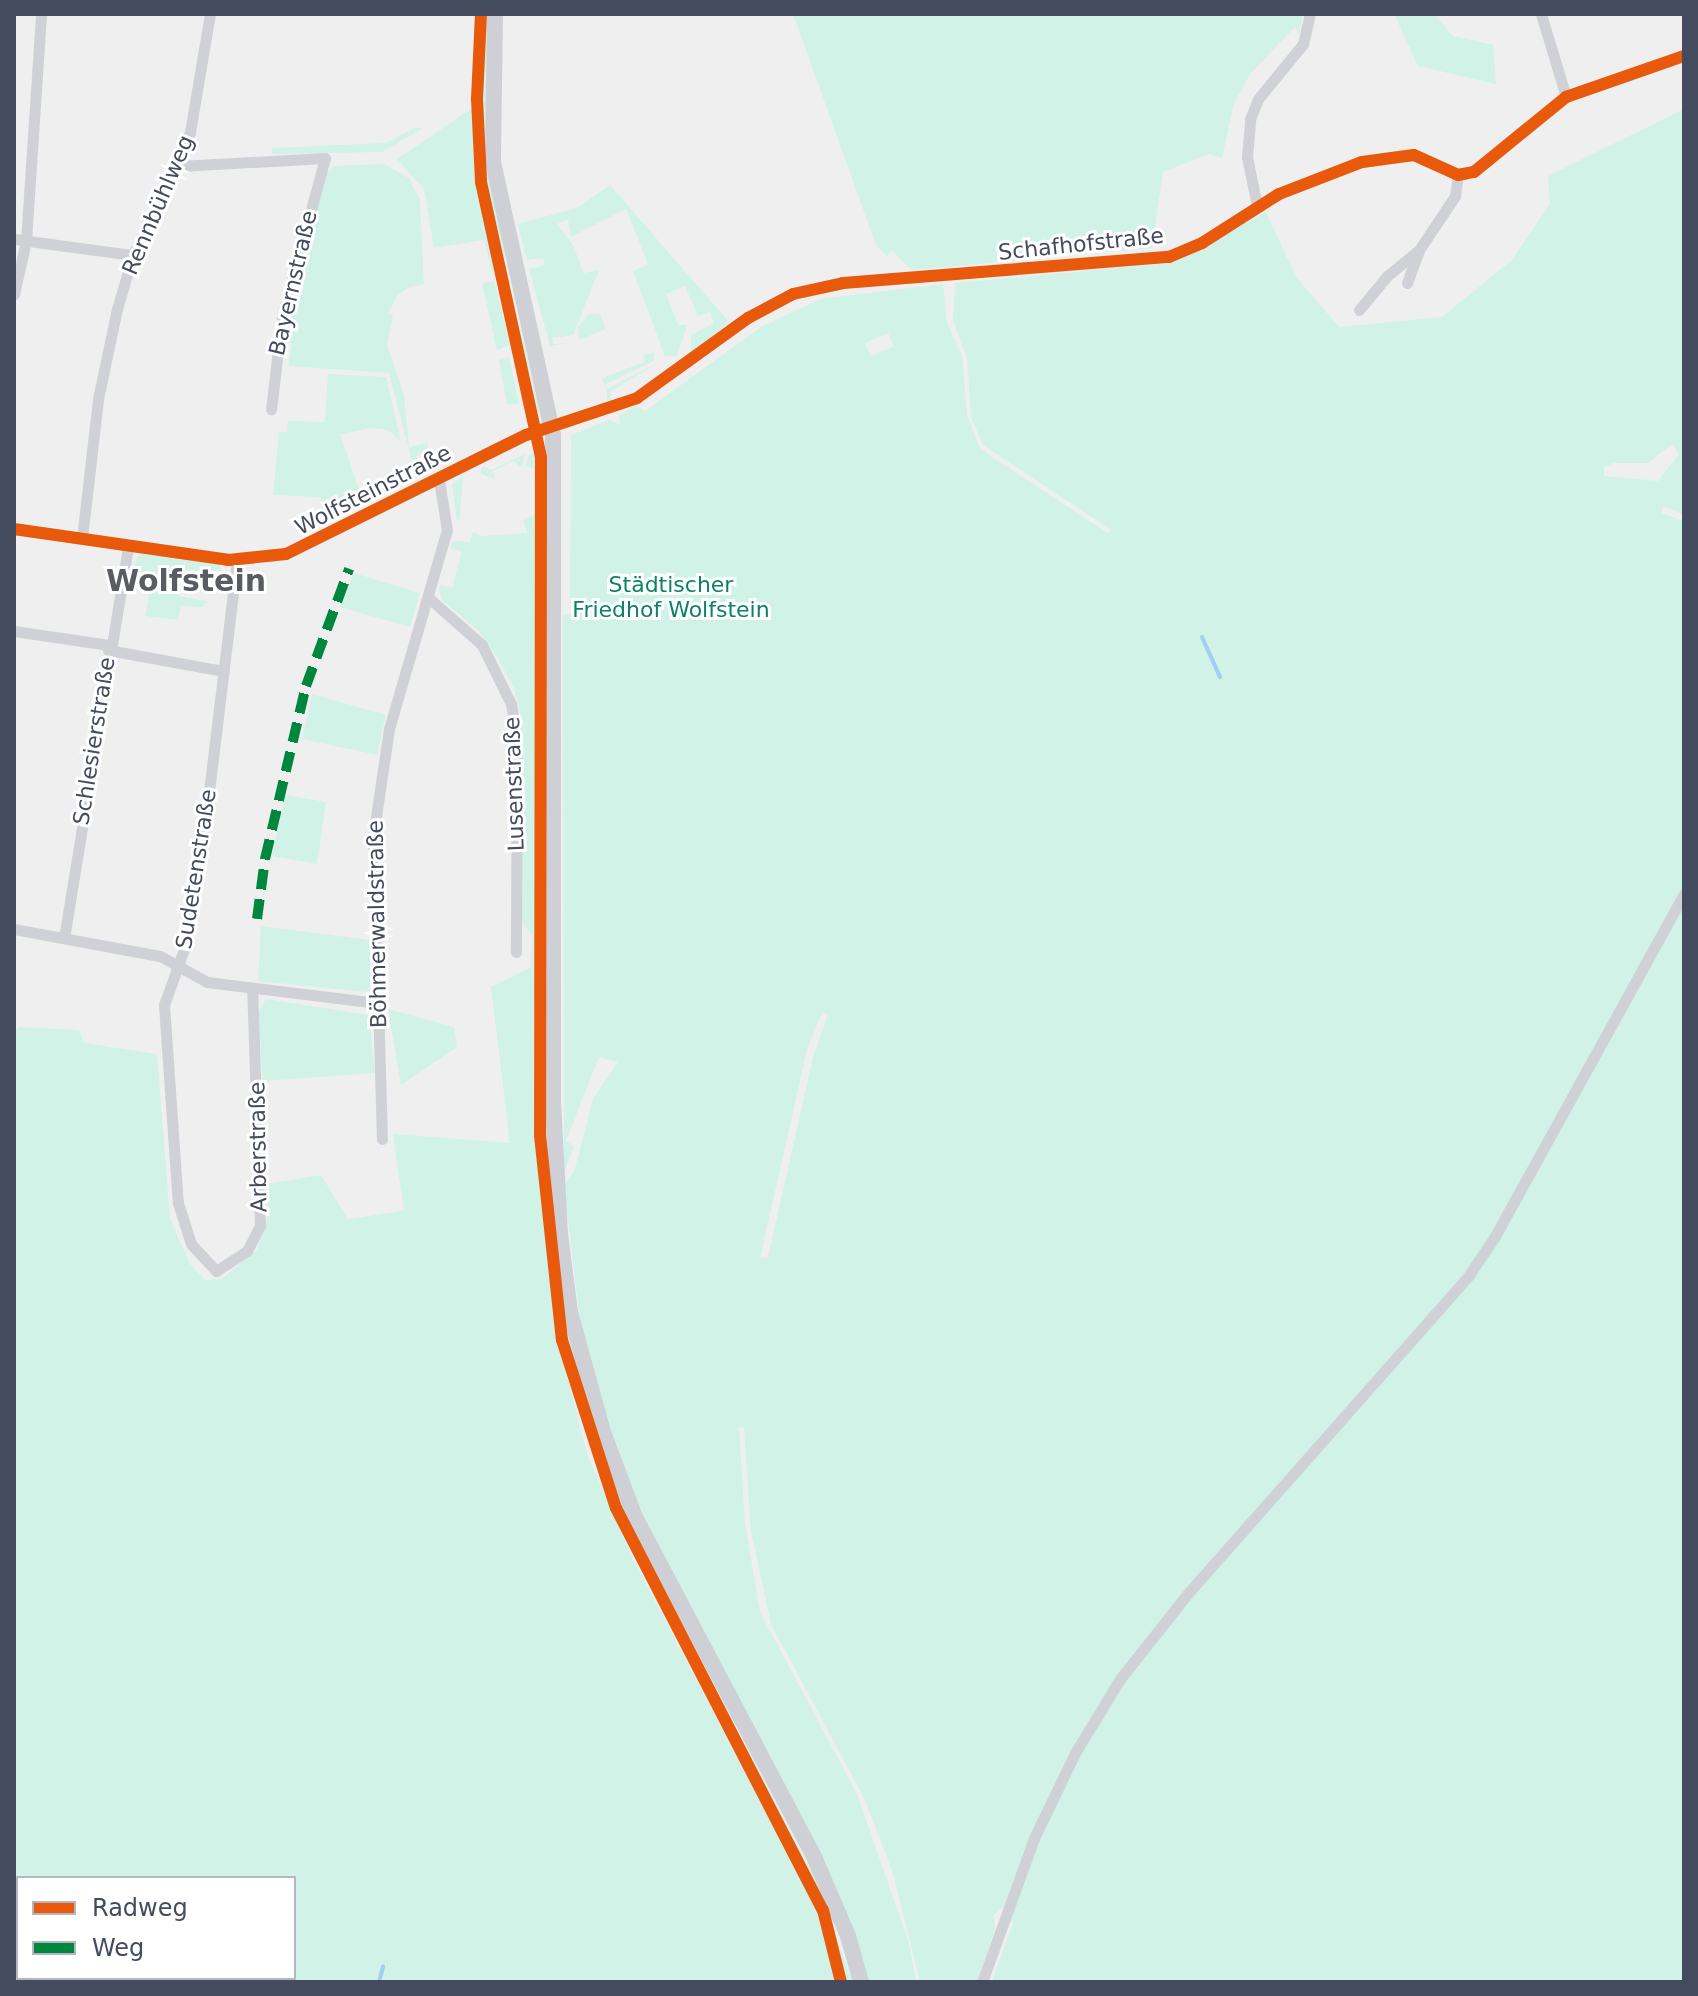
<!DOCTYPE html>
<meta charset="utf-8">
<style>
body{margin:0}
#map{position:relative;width:1698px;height:1996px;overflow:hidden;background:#f0efef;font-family:"DejaVu Sans",sans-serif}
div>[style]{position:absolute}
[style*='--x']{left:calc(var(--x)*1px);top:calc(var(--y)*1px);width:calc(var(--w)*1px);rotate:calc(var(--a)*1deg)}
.green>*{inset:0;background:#d1f2e6}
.stream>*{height:4px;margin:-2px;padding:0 2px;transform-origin:2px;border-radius:2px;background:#a2cdf4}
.minor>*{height:11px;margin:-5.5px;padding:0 5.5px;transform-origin:5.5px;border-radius:5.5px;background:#d0d1d6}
.secondary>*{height:16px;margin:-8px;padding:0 8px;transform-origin:8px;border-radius:8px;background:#cfd0d6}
.quiet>*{height:10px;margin-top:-5px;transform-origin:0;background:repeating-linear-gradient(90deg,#00873e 0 20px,transparent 0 30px)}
.cycleway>*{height:12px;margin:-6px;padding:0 6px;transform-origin:6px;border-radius:6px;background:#e8590c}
span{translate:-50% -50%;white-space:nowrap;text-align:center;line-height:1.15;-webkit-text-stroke:6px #fff;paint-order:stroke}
.street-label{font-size:22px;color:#444b5e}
.park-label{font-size:22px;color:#0c8266}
.district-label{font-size:30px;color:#5a5c64;font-weight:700}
.frame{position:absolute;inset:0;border:16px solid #444b5e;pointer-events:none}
.legend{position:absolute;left:16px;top:1876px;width:280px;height:104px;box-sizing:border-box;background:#fff;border:2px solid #b4b7bf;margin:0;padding:10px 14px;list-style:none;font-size:24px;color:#444b5e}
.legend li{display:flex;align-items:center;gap:16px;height:40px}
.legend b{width:40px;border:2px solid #b4b7bf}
</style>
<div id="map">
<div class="green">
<i style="clip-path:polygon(484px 14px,489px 14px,486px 148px,506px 263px,482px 171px)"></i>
<i style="clip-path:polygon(793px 14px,1303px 14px,1299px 35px,1295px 27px,1250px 74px,1234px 103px,1222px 158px,1209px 154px,1163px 172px,1152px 248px,912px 270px,891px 250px,887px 257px,876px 245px)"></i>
<i style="clip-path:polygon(1394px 14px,1434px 14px,1453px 36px,1493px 45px,1496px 84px,1418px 66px)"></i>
<i style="clip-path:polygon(474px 107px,475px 162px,496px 271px,492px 272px,484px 240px,434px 248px,424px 189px,397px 159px)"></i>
<i style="clip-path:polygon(evenodd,1684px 109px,1684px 515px,1663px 506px,1661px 513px,1684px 521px,1684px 1982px,992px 1982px,1013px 1923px,1003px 1907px,994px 1915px,995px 1929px,977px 1982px,920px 1982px,893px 1873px,864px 1798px,771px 1624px,751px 1531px,744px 1428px,739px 1427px,745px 1523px,760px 1612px,857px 1794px,909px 1943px,916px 1982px,868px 1982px,838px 1891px,644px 1518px,610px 1430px,581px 1331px,564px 1185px,574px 1172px,593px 1099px,618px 1062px,599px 1057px,566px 1141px,574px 1146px,564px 1172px,563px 616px,575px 613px,575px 604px,570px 604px,571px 435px,610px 420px,620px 425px,619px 416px,636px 406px,645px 411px,761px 327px,820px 299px,943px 284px,947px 323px,962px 356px,967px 414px,980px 449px,1109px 534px,1110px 529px,983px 445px,971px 417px,967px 358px,953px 321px,955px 283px,1172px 263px,1266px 212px,1296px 277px,1339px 327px,1442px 317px,1512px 260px,1550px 204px,1548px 176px,1684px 109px,888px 333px,894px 346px,871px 356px,865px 343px,888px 333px,1684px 109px,1672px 444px,1679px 454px,1658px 481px,1604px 476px,1604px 468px,1614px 463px,1648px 463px,1672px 444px,1684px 109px,822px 1012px,828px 1014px,813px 1057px,768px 1257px,760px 1258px,807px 1050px,822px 1012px)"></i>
<i style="clip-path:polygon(416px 127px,422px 129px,382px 152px,272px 154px,272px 148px,386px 143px)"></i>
<i style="clip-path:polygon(384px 164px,409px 178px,420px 200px,424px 285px,409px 287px,397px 296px,388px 313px,393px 315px,387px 345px,404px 395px,409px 447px,427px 443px,429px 451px,416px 456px,419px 465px,438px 459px,441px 465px,416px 477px,389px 373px,288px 366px,292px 343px,283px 342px,325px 174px,334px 166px)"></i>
<i style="clip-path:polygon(610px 185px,729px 322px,690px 355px,691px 335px,714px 323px,710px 312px,698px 316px,685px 286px,666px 294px,678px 325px,687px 325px,677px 356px,665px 356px,633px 271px,648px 264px,626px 209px,571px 237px,568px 219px,557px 224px,573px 245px,584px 273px,599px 270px,573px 335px,552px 338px,554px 344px,571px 343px,550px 346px,529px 269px,545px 265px,543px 258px,527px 260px,518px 224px,577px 208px)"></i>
<i style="clip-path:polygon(494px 281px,510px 345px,497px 350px,482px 283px)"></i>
<i style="clip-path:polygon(509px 283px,539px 406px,537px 415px,531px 375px,522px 366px,515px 340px,506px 290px)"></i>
<i style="clip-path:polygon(589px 314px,600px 314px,606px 329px,579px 340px,578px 327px)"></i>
<i style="clip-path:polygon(654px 352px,654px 361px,604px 385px,602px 378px,645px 362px,643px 356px)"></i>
<i style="clip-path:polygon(509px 357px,519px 403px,507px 405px,499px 360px)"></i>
<i style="clip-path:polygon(659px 362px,610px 392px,611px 400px,607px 400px,607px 389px)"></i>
<i style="clip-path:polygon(328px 374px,386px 377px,401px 442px,388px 430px,373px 428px,340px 434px,363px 502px,322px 524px,321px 497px,273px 495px,279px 432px,287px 432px,288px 421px,325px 422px)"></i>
<i style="clip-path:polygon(537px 451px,538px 1162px,557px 1337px,587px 1454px,634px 1561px,819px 1914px,836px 1982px,62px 1982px,58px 1978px,294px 1978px,294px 1878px,18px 1878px,18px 1978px,30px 1978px,14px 1982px,14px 1031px,19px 1027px,79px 1030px,84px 1043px,157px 1054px,170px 1218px,190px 1264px,205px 1280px,222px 1279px,257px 1250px,268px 1215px,267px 1184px,321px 1175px,348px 1219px,404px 1211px,393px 1134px,510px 1143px,491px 987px,531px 967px,532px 935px,521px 921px,522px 722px,514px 688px,498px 658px,479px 631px,443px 601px,439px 590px,440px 585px,452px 588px,462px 551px,450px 548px,452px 541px,470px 542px,473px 532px,482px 536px,528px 533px,523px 521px,535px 514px,535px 469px,526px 467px,528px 456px)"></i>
<i style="clip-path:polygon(525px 454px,521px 467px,513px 461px,493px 471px,495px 479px,481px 474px,482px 466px,491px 470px)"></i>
<i style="clip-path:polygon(545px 470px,548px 1172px,546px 1175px,541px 1049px)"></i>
<i style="clip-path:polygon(463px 475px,460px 517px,457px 522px,452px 485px)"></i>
<i style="clip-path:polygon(139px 553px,220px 564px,222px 571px,182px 570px,179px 596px,207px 601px,202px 607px,181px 606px,178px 620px,145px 616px,150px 590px,128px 584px)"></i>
<i style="clip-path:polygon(354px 573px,420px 593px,410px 627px,340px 607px)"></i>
<i style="clip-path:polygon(312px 694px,386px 715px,377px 755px,302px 739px)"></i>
<i style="clip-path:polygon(285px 795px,326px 802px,317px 864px,272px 856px)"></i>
<i style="clip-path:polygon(261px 926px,369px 940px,372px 981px,367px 992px,258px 981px)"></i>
<i style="clip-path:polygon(266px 999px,369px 1015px,375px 1073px,263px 1081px,258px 1013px)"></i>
<i style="clip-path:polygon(388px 1009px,454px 1027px,457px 1047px,401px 1085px)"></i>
<i style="clip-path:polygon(548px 1183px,572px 1354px,601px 1459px,566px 1341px,553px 1270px)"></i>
<i style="clip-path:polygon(607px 1467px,662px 1591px,661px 1594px,632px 1537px)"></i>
<i style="clip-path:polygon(670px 1604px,733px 1722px,733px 1726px,668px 1610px)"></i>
<i style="clip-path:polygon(735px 1733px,748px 1749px,820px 1888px,852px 1982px,847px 1982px,822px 1900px)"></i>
</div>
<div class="stream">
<i style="--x:1202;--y:637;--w:44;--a:65.8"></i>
<i style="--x:379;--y:1982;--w:16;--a:-75"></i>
</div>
<div class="minor">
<i style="--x:1541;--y:14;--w:87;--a:73.2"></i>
<i style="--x:179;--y:166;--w:146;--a:-3.1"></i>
<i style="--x:325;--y:158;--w:164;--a:105.2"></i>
<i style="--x:282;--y:316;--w:94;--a:96.7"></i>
<i style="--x:1257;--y:206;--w:50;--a:-101.5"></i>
<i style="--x:1247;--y:157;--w:38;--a:-85"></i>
<i style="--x:1250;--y:119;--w:22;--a:-68"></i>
<i style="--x:1258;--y:99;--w:71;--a:-50.7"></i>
<i style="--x:1303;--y:44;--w:31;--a:-77"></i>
<i style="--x:14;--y:239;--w:120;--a:7.7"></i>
<i style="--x:1407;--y:283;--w:35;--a:-70"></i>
<i style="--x:1419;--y:250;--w:65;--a:-56.3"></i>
<i style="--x:1455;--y:196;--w:21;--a:-82"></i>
<i style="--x:14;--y:294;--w:54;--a:-77.2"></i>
<i style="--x:26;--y:241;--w:227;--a:-86.2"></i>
<i style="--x:1359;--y:310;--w:44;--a:-50.5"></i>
<i style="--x:1387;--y:276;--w:41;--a:-39.1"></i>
<i style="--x:14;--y:529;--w:216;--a:8.2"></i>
<i style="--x:228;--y:560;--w:58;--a:-5.9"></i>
<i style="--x:286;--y:554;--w:268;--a:-26.4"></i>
<i style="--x:526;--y:435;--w:117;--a:-18.4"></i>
<i style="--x:637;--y:398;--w:137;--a:-35.8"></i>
<i style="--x:748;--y:318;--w:51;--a:-28.1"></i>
<i style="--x:793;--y:294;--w:51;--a:-12.4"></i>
<i style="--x:843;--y:283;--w:327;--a:-4.6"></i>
<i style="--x:1169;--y:257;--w:36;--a:-23"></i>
<i style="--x:1202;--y:243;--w:91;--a:-32.5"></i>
<i style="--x:1279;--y:194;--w:89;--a:-21.1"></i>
<i style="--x:1362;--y:162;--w:52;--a:-7.7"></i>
<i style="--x:1414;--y:155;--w:48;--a:24.4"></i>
<i style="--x:1458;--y:175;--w:16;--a:-11"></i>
<i style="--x:1474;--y:172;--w:119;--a:-39.2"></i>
<i style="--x:1566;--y:97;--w:125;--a:-19.2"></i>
<i style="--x:82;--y:538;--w:140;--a:-83.4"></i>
<i style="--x:98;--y:399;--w:92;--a:-78.1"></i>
<i style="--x:117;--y:309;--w:56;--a:-73.5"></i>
<i style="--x:133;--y:255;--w:136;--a:-65.1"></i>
<i style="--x:190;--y:132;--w:120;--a:-80.4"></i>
<i style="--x:237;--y:560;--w:282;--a:96.9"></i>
<i style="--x:203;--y:840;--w:111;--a:99.9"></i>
<i style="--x:184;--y:949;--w:59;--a:109.7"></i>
<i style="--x:164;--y:1005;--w:198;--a:86"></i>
<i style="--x:178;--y:1203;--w:43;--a:72.4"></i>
<i style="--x:191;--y:1244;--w:37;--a:47"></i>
<i style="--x:216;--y:1271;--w:37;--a:-33"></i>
<i style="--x:247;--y:1251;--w:29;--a:-63"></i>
<i style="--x:260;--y:1225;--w:235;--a:-91.9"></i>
<i style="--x:430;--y:599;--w:69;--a:41.5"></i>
<i style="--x:482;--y:645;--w:66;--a:63.8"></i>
<i style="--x:511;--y:704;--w:35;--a:80"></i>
<i style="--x:517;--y:738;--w:214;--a:90.3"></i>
<i style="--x:14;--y:631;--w:96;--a:8.4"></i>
<i style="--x:108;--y:650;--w:118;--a:10.3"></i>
<i style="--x:14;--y:929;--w:148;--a:10.5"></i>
<i style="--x:160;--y:956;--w:54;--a:29"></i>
<i style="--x:207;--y:982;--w:172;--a:7"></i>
<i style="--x:64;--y:938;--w:397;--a:-80.7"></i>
<i style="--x:382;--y:1139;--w:302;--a:-91.7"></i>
<i style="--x:373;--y:837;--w:109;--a:-81.6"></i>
<i style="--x:389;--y:729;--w:207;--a:-73.8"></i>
<i style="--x:447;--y:530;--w:51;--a:-99.1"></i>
<i style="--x:982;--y:1982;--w:153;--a:-70.1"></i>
<i style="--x:1034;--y:1838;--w:94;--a:-64.2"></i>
<i style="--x:1075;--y:1753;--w:87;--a:-58.7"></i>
<i style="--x:1120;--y:1679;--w:111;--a:-51.6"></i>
<i style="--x:1189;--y:1592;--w:423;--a:-48.5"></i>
<i style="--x:1469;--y:1275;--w:45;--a:-56"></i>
<i style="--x:1494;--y:1238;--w:393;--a:-61.1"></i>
</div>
<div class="secondary">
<i style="--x:495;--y:14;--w:148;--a:90.8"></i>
<i style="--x:493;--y:162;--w:280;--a:77.6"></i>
<i style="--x:553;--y:436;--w:665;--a:90"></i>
<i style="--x:553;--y:1101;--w:133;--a:87"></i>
<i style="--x:560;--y:1234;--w:79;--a:82.7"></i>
<i style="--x:570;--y:1312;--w:124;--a:74.6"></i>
<i style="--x:603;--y:1432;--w:91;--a:69.4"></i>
<i style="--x:635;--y:1517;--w:386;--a:62.2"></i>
<i style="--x:815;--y:1859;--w:84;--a:66.8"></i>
<i style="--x:848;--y:1936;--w:48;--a:74.2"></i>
</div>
<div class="quiet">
<i style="--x:257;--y:919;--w:61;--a:-82.4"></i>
<i style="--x:265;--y:859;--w:178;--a:-76.7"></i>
<i style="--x:306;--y:686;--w:125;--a:-69.8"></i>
</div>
<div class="cycleway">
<i style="--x:481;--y:14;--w:85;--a:92.7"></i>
<i style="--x:477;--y:99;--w:83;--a:87.2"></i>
<i style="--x:481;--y:182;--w:282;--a:77.7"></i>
<i style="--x:541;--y:458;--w:677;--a:90.08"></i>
<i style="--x:540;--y:1135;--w:206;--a:83.9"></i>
<i style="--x:562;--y:1340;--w:176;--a:72.2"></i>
<i style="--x:616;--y:1508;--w:452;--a:62.8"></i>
<i style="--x:823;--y:1910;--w:74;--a:76"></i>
<i style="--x:14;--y:529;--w:216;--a:8.2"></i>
<i style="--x:228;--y:560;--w:58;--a:-5.9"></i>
<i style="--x:286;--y:554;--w:268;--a:-26.4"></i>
<i style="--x:526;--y:435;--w:117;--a:-18.4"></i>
<i style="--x:637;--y:398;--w:137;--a:-35.8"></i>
<i style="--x:748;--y:318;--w:51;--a:-28.1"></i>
<i style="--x:793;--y:294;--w:51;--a:-12.4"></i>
<i style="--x:843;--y:283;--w:327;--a:-4.6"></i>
<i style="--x:1169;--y:257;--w:36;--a:-23"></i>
<i style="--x:1202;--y:243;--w:91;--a:-32.5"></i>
<i style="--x:1279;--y:194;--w:89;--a:-21.1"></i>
<i style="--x:1362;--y:162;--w:52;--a:-7.7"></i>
<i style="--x:1414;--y:155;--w:48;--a:24.4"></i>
<i style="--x:1458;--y:175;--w:16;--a:-11"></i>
<i style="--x:1474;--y:172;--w:119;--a:-39.2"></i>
<i style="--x:1566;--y:97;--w:125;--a:-19.2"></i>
</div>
<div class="street-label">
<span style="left:158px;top:205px;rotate:-67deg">Rennbühlweg</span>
<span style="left:1081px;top:244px;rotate:-6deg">Schafhofstraße</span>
<span style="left:293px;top:283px;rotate:-77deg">Bayernstraße</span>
<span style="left:373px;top:490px;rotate:-27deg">Wolfsteinstraße</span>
<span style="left:94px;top:741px;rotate:-81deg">Schlesierstraße</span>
<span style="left:514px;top:784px;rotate:-92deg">Lusenstraße</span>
<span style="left:196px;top:869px;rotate:-81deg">Sudetenstraße</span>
<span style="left:377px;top:924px;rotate:-91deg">Böhmerwaldstraße</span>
<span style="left:258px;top:1147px;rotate:-91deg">Arberstraße</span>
</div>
<div class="park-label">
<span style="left:671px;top:597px">Städtischer<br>Friedhof Wolfstein</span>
</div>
<div class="district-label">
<span style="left:186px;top:581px">Wolfstein</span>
</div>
<div class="frame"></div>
<ul class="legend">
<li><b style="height:10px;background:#e8590c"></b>Radweg</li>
<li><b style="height:10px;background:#00873e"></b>Weg</li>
</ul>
</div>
